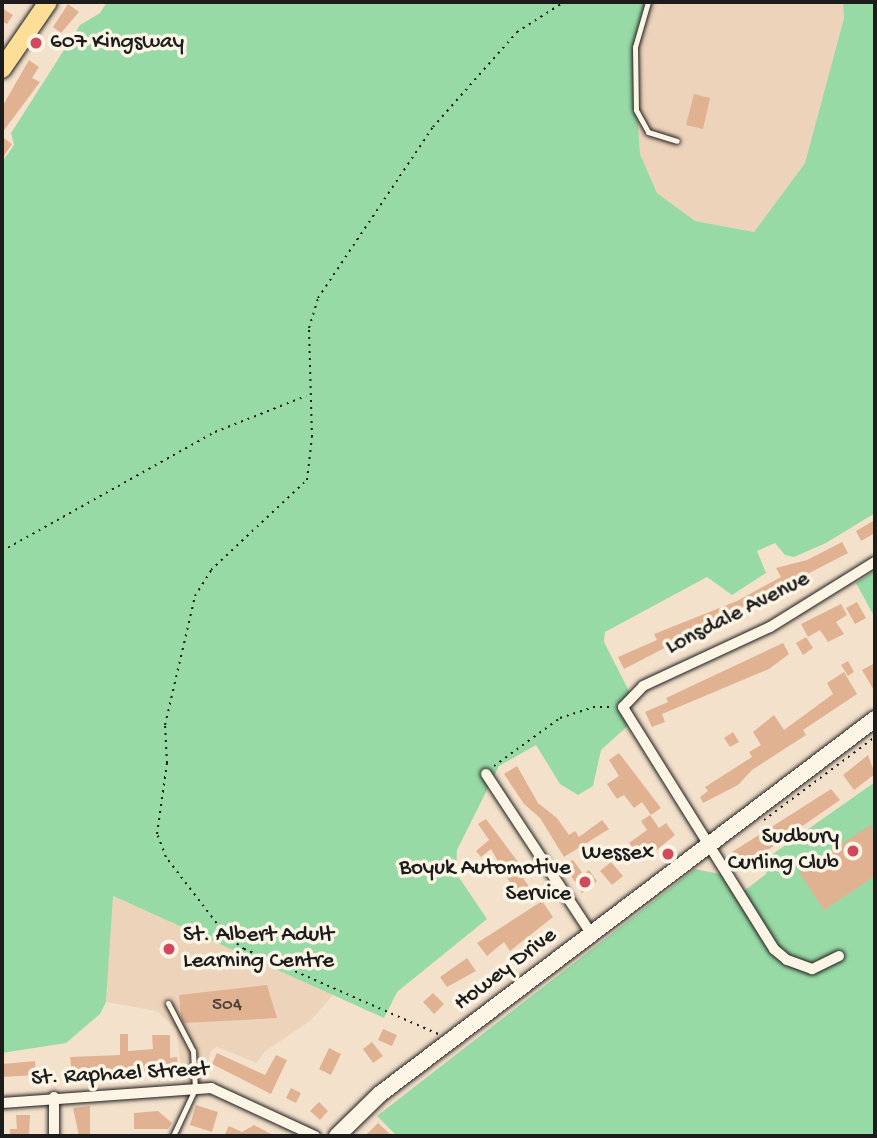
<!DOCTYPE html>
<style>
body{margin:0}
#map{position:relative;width:877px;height:1138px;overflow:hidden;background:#f4e1cc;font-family:"Gochi Hand",sans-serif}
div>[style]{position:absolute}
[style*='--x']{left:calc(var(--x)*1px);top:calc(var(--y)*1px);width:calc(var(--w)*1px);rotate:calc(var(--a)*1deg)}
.built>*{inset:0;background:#eed3bb}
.green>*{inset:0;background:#98daa5}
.building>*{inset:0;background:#e1b292}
.path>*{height:2px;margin-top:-1px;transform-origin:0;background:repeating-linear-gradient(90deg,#1c1c1c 0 2px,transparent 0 7px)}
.roads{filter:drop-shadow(0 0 2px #1c1c1c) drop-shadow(0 0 2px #1c1c1c)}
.service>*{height:5px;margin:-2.5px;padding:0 2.5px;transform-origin:2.5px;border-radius:2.5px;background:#fcf5e5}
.minor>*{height:10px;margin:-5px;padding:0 5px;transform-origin:5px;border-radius:5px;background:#fcf5e5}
.secondary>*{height:16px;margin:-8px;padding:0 8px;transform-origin:8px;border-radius:8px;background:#fcf5e5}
.primary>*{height:18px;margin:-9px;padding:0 9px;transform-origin:9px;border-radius:9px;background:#fcde96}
.dots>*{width:19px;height:19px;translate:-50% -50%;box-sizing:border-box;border:4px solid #fcf5e5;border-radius:50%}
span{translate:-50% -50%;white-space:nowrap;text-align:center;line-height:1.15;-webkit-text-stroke:7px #fcf5e5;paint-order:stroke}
.number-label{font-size:19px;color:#4d423a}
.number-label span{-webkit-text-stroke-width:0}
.poi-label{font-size:23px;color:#1c1c1c}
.left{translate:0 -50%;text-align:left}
.right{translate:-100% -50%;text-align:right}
.street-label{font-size:23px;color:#1c1c1c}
.frame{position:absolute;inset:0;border:4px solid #1c1c1c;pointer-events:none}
</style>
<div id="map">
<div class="built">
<i style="clip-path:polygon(649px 2px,843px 2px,844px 18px,805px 163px,754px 232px,695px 221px,657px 193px,640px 154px,637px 109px,637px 47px)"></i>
<i style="clip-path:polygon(112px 896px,333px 995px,310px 1021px,264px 1052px,257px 1063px,217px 1047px,211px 1051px,201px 1088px,184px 1088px,176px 1029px,157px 1011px,106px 1002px)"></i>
</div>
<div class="green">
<i style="clip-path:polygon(107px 2px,649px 2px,637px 47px,637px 109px,640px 154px,657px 193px,695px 221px,754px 232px,805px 163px,844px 18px,843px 2px,875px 2px,875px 513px,826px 543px,794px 557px,785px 555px,775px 543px,757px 551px,766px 573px,732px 595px,707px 577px,605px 632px,604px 642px,631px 695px,623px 708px,632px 722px,601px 750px,593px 786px,578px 795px,560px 784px,536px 745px,499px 766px,457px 850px,456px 873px,487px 919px,397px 992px,384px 1018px,113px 896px,106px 1002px,100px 1014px,66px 1043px,2px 1053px,2px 162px,14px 145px,11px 133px,80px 25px,100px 13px)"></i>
<i style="clip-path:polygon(875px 571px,875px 618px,856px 583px)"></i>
<i style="clip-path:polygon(875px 782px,875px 1136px,397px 1136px,377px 1116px,695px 869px,725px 875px,739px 895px,766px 874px,770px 856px)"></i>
</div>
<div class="building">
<i style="clip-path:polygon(68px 4px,79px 12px,61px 33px,53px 27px)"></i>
<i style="clip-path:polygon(2px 8px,13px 15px,7px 24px,2px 21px)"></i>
<i style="clip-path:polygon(29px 60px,39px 67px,32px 78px,40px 82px,2px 133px,2px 107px)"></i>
<i style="clip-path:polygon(694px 94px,710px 98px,703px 129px,686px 125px)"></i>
<i style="clip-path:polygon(2px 137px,12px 144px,2px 159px)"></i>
<i style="clip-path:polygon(875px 520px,875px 533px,861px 541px,856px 531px)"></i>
<i style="clip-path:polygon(842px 542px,848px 553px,624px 669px,618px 657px,657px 640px,654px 634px,737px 601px,781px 577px,776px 568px,807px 560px)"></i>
<i style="clip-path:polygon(857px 602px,866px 618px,855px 624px,846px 608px)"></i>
<i style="clip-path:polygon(841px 604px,847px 615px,836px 622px,844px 634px,828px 642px,820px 630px,808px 637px,801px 624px)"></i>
<i style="clip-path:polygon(806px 637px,813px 648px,803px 655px,796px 643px)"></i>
<i style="clip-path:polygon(783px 643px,789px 654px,769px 669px,662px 714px,665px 722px,652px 727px,645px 712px,668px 702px,666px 698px)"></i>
<i style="clip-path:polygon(848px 661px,854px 672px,848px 676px,841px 665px)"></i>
<i style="clip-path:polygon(873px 664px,875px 668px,875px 692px,862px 670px)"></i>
<i style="clip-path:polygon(844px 672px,857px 694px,803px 730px,806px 735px,752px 770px,738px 785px,703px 803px,700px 797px,708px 791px,705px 787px,752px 757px,749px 752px,761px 745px,753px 732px,774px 715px,784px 730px,833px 694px,827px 683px)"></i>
<i style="clip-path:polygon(733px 732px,739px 742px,730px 747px,724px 738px)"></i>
<i style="clip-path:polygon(619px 753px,661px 808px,651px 815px,642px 802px,634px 808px,624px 795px,617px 799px,607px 784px,619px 776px,609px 760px)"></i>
<i style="clip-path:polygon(868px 755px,875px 774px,854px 790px,843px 775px)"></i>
<i style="clip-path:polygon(517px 766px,538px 803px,557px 818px,569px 835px,575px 831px,579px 837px,602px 820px,609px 829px,564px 857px,540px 818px,524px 804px,504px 774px)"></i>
<i style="clip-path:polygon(831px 789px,840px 800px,743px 867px,732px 852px)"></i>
<i style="clip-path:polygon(650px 815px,659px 828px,666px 823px,675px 835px,643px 861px,629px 843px,647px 830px,641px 821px)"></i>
<i style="clip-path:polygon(486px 819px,521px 866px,517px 869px,530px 888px,518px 897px,491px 849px,481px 857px,476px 851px,489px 840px,478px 824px)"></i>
<i style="clip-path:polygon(872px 824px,875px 876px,824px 910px,799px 872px)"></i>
<i style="clip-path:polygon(573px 860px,583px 874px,589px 870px,597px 881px,582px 893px,564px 865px)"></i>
<i style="clip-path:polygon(611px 862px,623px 876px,612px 885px,600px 871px)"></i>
<i style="clip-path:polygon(542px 901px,553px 917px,510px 951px,504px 942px,487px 956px,477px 943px)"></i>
<i style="clip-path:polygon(467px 958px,476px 971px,447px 987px,440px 977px)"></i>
<i style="clip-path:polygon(267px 985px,277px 1018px,184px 1023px,181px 1017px,179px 995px)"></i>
<i style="clip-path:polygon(433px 993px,444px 1004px,434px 1014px,423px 1002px)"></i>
<i style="clip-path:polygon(383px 1029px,397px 1035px,392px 1046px,378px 1040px)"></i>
<i style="clip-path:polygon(120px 1034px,128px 1034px,128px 1051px,153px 1049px,152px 1035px,170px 1035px,170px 1058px,177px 1057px,178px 1070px,167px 1071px,167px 1067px,127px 1074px,72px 1073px,70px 1057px,120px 1055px)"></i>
<i style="clip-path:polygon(372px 1042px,383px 1056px,373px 1063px,363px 1049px)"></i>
<i style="clip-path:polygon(329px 1048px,341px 1054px,331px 1075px,319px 1069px)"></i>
<i style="clip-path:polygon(217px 1053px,265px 1075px,276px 1055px,287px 1060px,271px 1094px,212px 1064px)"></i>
<i style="clip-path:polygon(35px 1061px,36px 1075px,2px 1077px,2px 1064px)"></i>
<i style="clip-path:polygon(291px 1088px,301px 1093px,296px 1103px,286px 1098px)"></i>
<i style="clip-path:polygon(319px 1102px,328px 1111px,320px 1120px,310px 1111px)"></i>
<i style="clip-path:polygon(196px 1105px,218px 1112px,212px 1132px,190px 1125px)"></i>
<i style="clip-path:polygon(90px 1106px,90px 1136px,79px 1136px,73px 1108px)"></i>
<i style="clip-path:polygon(158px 1111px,172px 1123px,168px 1129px,134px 1129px,134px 1113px)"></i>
<i style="clip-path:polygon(16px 1115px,30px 1115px,29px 1136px,10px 1136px,10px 1129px,17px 1129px)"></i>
<i style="clip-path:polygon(378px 1123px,392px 1136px,365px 1136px)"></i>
<i style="clip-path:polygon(254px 1125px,275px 1136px,224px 1136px,229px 1126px,242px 1132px)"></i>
</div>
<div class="path">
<i style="--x:2;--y:551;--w:244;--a:-29.2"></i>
<i style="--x:215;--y:432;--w:98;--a:-21.6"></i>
<i style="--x:494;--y:766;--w:82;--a:-36"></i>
<i style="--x:560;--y:718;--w:35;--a:-18"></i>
<i style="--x:593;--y:707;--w:18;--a:0"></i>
<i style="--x:764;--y:820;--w:139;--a:-36.8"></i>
<i style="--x:438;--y:1034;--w:212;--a:-156.3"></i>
<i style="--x:244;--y:949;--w:24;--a:-142"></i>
<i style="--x:225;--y:934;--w:97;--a:-127.5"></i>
<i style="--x:166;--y:857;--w:25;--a:-111"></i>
<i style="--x:157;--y:834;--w:72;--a:-82"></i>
<i style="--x:167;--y:763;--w:38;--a:-93"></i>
<i style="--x:165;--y:725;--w:132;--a:-76.9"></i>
<i style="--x:195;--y:596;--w:31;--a:-58"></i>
<i style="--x:211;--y:570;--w:132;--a:-43.2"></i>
<i style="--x:307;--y:480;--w:43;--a:-83.4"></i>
<i style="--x:312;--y:437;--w:109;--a:-91.6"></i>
<i style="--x:309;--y:328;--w:31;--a:-73"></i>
<i style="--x:318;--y:298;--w:206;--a:-56.1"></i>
<i style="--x:433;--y:127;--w:127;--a:-48.5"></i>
<i style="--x:517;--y:32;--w:56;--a:-32.6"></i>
</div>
<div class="roads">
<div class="service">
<i style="--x:648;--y:2;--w:47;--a:106.1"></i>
<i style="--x:635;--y:47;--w:63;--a:89.1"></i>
<i style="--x:636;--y:110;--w:25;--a:61"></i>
<i style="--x:648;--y:132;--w:30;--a:17"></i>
<i style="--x:168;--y:1003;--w:54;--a:62.5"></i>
<i style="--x:193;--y:1051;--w:38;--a:87"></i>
<i style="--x:195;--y:1089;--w:52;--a:115.1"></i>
</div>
<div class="minor">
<i style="--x:486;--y:774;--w:191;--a:56.6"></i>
<i style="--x:839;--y:956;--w:30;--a:154"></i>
<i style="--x:812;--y:969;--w:27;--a:-160"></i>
<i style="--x:787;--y:960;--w:17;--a:-140"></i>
<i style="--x:774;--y:949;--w:285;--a:-122"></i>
<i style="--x:623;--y:707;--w:29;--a:-46"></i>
<i style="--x:643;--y:686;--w:140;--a:-24.9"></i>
<i style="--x:770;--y:627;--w:123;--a:-31.8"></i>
<i style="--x:54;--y:1097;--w:39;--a:90"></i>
<i style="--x:2;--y:1103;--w:210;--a:-4.1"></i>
<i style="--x:211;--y:1088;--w:115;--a:24.8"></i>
</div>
<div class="secondary">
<i style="--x:337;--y:1136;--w:60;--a:-44.3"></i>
<i style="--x:380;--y:1094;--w:621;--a:-37.15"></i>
</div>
<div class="primary">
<i style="--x:2;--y:69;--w:81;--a:-55.5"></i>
</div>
</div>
<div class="dots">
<i style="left:36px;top:43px;background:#d1495b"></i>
<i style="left:853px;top:851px;background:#d1495b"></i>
<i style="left:668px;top:854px;background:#d1495b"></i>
<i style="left:585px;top:882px;background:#d1495b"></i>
<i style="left:169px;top:949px;background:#d1495b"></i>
</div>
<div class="number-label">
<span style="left:227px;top:1006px">504</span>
</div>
<div class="poi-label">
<span class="left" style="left:50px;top:43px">607 Kingsway</span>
<span class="right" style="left:839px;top:851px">Sudbury<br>Curling Club</span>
<span class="right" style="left:654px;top:854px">Wessex</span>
<span class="right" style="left:571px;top:882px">Boyuk Automotive<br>Service</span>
<span class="left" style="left:183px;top:949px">St. Albert Adult<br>Learning Centre</span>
</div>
<div class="street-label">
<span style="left:738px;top:614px;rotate:-27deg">Lonsdale Avenue</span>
<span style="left:506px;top:970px;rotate:-37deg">Howey Drive</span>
<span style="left:120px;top:1075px;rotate:-3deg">St. Raphael Street</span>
</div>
<div class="frame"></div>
</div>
